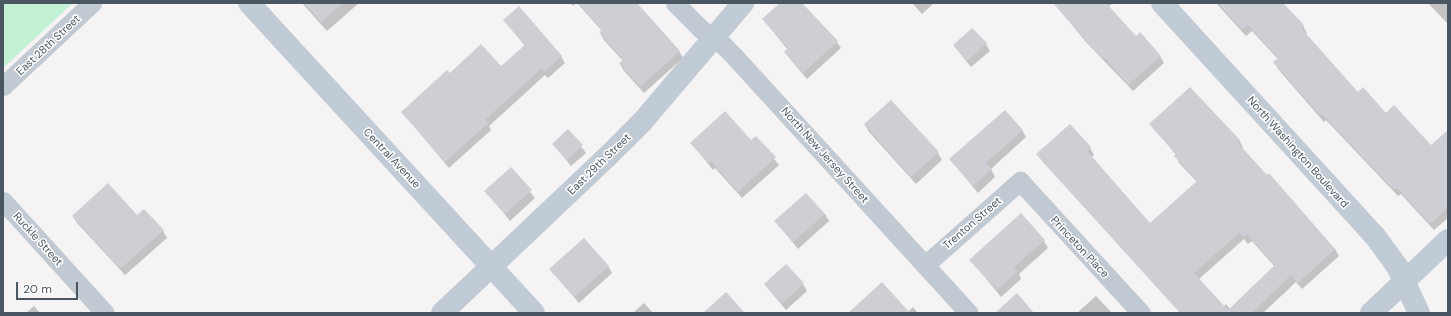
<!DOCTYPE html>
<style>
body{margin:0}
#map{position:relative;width:1451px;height:316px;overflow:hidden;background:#f5f3f3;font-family:"DM Sans",sans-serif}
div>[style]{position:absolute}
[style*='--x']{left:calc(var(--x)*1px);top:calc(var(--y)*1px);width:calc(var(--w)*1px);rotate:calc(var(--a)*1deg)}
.green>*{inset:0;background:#c3f1d5}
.shadow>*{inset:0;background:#0003}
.building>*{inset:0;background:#cdcfd5}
.street>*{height:19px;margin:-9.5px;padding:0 9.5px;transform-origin:9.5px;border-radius:9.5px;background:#c1cad2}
.secondary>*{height:22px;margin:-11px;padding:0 11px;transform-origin:11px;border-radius:11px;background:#c1cbd6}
span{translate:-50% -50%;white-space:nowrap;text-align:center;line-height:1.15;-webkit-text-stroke:3px #fff;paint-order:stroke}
.street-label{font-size:11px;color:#4a5661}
.frame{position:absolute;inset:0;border:4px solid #4a5661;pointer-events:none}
.scale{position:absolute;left:16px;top:282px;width:62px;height:18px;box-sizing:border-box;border:2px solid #4a5661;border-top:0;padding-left:5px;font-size:12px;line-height:14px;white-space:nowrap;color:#4a5661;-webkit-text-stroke:3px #fff;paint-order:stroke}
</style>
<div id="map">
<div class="green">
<i style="clip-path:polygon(3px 3px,73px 3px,3px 68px)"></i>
</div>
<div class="shadow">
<i style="clip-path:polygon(302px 3px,359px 3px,327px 31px)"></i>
<i style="clip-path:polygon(571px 3px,577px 3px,573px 6px)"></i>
<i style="clip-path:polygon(577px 3px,636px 3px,679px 51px,683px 58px,644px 93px,624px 71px,620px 64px,623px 61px,604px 40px,600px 33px,602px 31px)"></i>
<i style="clip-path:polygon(781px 3px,800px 3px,837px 42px,841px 48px,807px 79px,790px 59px,786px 52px,788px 50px,763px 19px)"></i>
<i style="clip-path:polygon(912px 3px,934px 3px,922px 14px)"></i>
<i style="clip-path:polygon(1054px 3px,1113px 3px,1108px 7px,1135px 38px,1160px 56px,1164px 63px,1133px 91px,1086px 42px)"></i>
<i style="clip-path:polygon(1216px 3px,1278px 3px,1303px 26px,1307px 33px,1305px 34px,1358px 93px,1431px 147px,1448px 138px,1448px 218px,1434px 230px,1401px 194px,1398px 196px,1326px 120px,1324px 122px,1278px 69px,1274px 62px,1278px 59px,1252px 31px,1246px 36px)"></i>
<i style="clip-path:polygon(1428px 3px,1448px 3px,1448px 24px)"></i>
<i style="clip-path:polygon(504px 20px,561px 56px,565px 63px,548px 78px,545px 75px,489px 126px,491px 130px,449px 168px,402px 112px,450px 74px,501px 68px,525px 46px)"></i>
<i style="clip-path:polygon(986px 44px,990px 51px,971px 67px,954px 46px)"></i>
<i style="clip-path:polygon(evenodd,1151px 124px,1239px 140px,1243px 147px,1241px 149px,1335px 249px,1339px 256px,1302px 289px,1296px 282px,1263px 313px,1181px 313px,1042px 161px,1038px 154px,1070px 125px,1090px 148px,1094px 155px,1092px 157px,1150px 225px,1197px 182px,1179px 163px,1176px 155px,1151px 124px,1244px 239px,1248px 244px,1252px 241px,1275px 267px,1230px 309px,1226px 304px,1223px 307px,1199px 279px,1244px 239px)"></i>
<i style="clip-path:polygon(865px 125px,938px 153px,942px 160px,916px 184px,869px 132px)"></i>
<i style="clip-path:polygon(568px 130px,586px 153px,571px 166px,553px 144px)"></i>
<i style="clip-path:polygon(1022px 130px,1026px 137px,991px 169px,995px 177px,978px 193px,950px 159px)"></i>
<i style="clip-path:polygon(756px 137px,779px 165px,742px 198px,715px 168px,713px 170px,692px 143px,751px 141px)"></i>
<i style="clip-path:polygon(511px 168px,535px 198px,510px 221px,486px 191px)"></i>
<i style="clip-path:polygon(825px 214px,829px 221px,798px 249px,776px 222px)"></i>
<i style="clip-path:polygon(73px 216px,137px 217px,163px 231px,167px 238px,125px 275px,77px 223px)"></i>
<i style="clip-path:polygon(1044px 241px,1048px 248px,1019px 274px,1021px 279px,1001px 297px,971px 260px)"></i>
<i style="clip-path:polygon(608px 266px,612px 273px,579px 303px,550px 269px)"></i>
<i style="clip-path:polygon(803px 284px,807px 291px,786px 310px,765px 285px)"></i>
<i style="clip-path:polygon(1096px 296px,1112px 313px,1077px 313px)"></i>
<i style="clip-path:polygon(644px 303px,653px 313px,633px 313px)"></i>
<i style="clip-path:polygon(34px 306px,40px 313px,26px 313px)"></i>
<i style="clip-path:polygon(913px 307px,918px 313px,859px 313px,908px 312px)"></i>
</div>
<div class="building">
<i style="clip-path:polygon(304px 3px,343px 3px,321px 22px)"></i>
<i style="clip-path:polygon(578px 3px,637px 3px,680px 51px,640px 87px,619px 63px,623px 60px,599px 32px,602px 30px)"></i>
<i style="clip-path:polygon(780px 3px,802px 3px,838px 41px,803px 73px,784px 52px,788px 48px,762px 19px)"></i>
<i style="clip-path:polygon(1053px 3px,1106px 3px,1136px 36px,1140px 32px,1161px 56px,1128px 85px,1104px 57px,1102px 59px)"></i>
<i style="clip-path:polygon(1218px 3px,1283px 3px,1304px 25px,1301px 28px,1358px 92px,1363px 87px,1386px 113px,1394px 105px,1431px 145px,1448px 130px,1448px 208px,1430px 224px,1397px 188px,1394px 190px,1322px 114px,1320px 115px,1273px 62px,1278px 58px,1248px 25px,1242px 30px)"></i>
<i style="clip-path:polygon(519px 6px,562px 56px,544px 72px,541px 69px,485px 120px,488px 123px,445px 162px,401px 112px,447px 70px,450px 73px,481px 44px,501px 66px,525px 45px,503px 20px)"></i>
<i style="clip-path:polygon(972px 28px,987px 43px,967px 61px,953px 45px)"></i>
<i style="clip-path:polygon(evenodd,1190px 87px,1240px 140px,1237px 142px,1267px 175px,1269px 173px,1335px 249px,1298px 283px,1291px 275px,1252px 313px,1180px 313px,1036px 154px,1070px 124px,1091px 147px,1087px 151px,1150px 223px,1197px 181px,1174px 156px,1176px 154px,1149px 124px,1190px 87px,1239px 233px,1244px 238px,1247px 234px,1275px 265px,1228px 310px,1194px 273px,1239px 233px)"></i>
<i style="clip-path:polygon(891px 100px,939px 152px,911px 177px,864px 124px)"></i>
<i style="clip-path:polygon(1005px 110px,1023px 130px,986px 163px,992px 169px,973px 186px,949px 159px)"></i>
<i style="clip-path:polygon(725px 111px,751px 140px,756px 136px,776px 157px,738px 192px,711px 161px,708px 163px,690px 143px)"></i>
<i style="clip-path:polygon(568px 129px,583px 145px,567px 160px,552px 144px)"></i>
<i style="clip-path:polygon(511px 167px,532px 190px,505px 214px,484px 191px)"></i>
<i style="clip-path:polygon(108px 183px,137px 215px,144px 209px,164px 230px,120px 269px,72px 216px)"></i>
<i style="clip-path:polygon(806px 193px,825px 214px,793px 242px,774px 221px)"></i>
<i style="clip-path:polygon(1021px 213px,1045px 240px,1014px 267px,1018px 271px,997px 290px,969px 260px)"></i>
<i style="clip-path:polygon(584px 238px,609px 266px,574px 297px,549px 269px)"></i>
<i style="clip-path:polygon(786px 264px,804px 283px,782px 304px,764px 284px)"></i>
<i style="clip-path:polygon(882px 282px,910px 313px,848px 313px)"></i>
<i style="clip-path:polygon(726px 292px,745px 313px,703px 313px)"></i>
<i style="clip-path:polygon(1017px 293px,1034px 313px,995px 313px)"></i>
</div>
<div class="street">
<i style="--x:675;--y:3;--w:37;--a:45"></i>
<i style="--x:701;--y:29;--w:29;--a:36"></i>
<i style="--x:724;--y:46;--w:14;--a:45"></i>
<i style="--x:734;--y:56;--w:348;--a:47.6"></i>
<i style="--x:3;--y:86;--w:122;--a:-43"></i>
<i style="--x:3;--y:201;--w:151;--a:47.7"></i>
<i style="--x:925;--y:265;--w:127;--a:-41.5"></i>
<i style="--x:1020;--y:181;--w:179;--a:47.5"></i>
</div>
<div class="secondary">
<i style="--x:249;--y:3;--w:421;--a:47.4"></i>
<i style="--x:1162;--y:3;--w:316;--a:47.6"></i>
<i style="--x:1375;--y:236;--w:37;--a:54"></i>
<i style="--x:1397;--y:266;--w:52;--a:64.9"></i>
<i style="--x:442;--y:313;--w:228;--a:-43.4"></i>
<i style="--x:608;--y:156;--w:49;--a:-45"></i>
<i style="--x:643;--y:121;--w:155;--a:-49.7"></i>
<i style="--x:1371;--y:313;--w:106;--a:-43.5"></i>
</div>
<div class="street-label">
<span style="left:48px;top:45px;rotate:-43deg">East 28th Street</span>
<span style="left:1298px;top:152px;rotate:48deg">North Washington Boulevard</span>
<span style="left:825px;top:155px;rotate:48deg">North New Jersey Street</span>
<span style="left:392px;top:158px;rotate:47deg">Central Avenue</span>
<span style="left:599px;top:164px;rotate:-44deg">East 29th Street</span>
<span style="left:972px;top:223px;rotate:-41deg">Trenton Street</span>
<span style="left:38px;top:239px;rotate:48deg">Ruckle Street</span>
<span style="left:1080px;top:247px;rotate:47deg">Princeton Place</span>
</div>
<div class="frame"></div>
<div class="scale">20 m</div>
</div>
